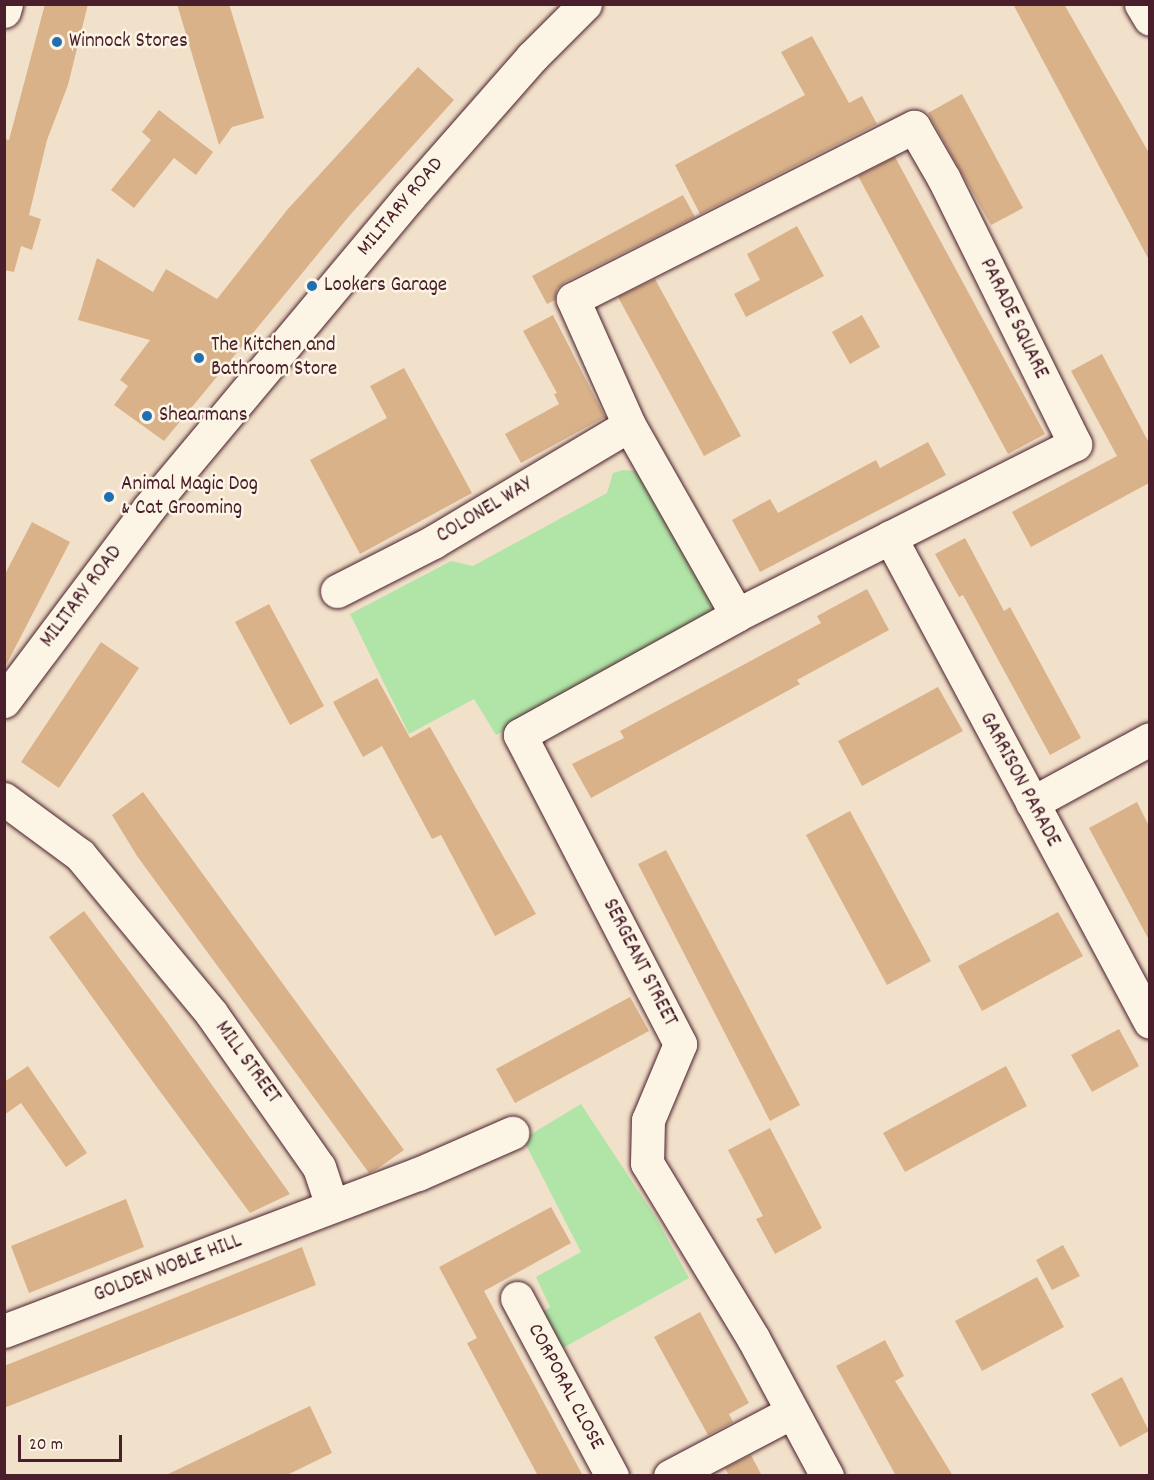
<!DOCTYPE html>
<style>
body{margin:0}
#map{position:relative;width:1154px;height:1480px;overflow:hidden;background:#f2e1ca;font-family:Dekko,sans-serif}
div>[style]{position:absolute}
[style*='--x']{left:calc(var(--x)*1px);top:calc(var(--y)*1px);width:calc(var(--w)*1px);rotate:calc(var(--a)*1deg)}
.green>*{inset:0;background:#b0e5a7}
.building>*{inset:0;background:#d9b28a}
.roads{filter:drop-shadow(0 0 2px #4a1f2b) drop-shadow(0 0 2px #4a1f2b)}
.street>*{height:33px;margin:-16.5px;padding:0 16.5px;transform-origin:16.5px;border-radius:16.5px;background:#fcf5e5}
.secondary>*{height:33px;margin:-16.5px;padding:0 16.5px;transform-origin:16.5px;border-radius:16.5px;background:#fcf5e5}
.dots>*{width:16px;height:16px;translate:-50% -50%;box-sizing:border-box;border:3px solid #fcf5e5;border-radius:50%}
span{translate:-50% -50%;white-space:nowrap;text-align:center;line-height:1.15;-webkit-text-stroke:5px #fcf5e5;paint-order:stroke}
.poi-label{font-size:21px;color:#4a1f2b}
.left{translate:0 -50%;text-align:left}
.street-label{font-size:21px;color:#4a1f2b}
.frame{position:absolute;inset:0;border:6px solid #4a1f2b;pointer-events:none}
.scale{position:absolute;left:18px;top:1435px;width:104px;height:27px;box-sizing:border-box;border:3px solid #4a1f2b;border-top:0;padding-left:8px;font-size:18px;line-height:21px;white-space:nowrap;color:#4a1f2b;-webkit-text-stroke:4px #fcf5e5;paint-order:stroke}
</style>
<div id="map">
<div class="green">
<i style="clip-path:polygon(623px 470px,644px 472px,713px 601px,706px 623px,496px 735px,474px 699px,409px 734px,350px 614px,451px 561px,473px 566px,607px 493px,613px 473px)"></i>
<i style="clip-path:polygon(581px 1104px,656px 1218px,689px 1278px,561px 1349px,542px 1313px,550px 1307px,536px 1277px,581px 1252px,523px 1139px)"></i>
</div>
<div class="building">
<i style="clip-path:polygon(45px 4px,88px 4px,68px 85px,47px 140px,29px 215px,41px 219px,32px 250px,21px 246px,14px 272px,4px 270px,4px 139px,9px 140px)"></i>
<i style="clip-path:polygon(177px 4px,229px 4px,264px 118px,232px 127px,219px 145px)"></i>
<i style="clip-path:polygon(1013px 4px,1064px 4px,1149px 153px,1149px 260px)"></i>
<i style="clip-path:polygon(812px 36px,849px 103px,862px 96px,877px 124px,700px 214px,675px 165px,805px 95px,781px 52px)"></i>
<i style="clip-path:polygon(418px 67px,454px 100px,350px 215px,164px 441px,114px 405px,128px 386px,120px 380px,150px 340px,78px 320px,97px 258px,153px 292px,166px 269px,217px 299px,287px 210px)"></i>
<i style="clip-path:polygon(962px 94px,1023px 208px,991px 225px,928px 113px)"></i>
<i style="clip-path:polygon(159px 110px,213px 152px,196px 175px,174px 158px,134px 208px,111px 190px,151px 140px,142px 132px)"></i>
<i style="clip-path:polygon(895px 157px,1045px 434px,1008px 454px,858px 176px)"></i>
<i style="clip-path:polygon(683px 195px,695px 217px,565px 282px,557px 289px,555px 300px,547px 304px,532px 276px)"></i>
<i style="clip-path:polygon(797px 226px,824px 276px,746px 317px,734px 294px,760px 280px,747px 254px)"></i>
<i style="clip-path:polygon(655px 279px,741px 436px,704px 456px,618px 297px)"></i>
<i style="clip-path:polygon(553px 315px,605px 417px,521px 463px,505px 434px,559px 404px,554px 394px,557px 393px,523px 331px)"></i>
<i style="clip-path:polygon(862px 315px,880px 347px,850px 364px,832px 332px)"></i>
<i style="clip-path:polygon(1102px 354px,1149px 443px,1149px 483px,1031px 547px,1012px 512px,1117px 456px,1071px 371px)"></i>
<i style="clip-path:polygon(404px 368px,472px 493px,360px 554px,310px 460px,387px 418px,370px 386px)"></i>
<i style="clip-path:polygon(928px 442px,946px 475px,760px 572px,732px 520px,770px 499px,778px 513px,876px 460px,880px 468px)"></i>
<i style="clip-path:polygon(32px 522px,70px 542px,4px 669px,4px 576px)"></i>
<i style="clip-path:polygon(965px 538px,1004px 611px,1010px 607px,1081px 738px,1050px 755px,963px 595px,959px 597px,935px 554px)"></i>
<i style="clip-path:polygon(867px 589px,889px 630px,797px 680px,800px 684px,591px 798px,572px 764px,624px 738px,620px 731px,821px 623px,817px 616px)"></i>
<i style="clip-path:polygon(269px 604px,324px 706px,290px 725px,235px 622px)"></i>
<i style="clip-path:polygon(101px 642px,139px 668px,59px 788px,21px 762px)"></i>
<i style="clip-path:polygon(377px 678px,410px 738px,430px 727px,536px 914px,495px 936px,441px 835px,432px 839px,382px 746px,363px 757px,333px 702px)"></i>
<i style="clip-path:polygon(938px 687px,963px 731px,862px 786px,838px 741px)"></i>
<i style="clip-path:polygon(143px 792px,404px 1150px,377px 1169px,369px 1173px,137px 856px,112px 815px)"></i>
<i style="clip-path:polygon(1137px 802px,1149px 826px,1149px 940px,1089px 828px)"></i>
<i style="clip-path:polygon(850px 811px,931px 961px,887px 985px,806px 835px)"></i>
<i style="clip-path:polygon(666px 850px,800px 1105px,770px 1121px,638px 864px)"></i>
<i style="clip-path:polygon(84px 911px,167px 1022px,290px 1194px,250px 1213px,156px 1086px,49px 937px)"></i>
<i style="clip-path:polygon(1058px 912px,1083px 956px,982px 1011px,958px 966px)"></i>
<i style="clip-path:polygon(630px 997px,649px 1031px,515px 1103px,496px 1069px)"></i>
<i style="clip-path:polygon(1119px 1029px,1139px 1066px,1092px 1092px,1071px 1055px)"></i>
<i style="clip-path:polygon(28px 1066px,87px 1153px,66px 1167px,21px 1103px,4px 1115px,4px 1082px)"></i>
<i style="clip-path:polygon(1006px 1066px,1027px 1106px,905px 1172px,883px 1133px)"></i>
<i style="clip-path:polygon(770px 1128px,822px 1228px,775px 1254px,756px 1219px,763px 1216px,728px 1150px)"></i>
<i style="clip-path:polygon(126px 1199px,144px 1247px,29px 1293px,11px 1246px)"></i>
<i style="clip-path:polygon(551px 1207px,571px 1243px,484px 1291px,583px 1476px,538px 1476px,467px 1343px,477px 1338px,439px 1267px)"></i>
<i style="clip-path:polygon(1063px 1245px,1080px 1276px,1052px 1290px,1036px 1260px)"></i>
<i style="clip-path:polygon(302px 1247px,316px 1285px,4px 1408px,4px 1366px)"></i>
<i style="clip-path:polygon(1037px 1277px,1064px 1327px,982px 1371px,955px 1321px)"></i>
<i style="clip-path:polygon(700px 1312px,749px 1403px,729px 1414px,733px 1422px,708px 1435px,654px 1337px)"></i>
<i style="clip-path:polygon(885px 1340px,904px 1376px,895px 1381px,953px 1476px,896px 1476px,836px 1366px)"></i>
<i style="clip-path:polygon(1122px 1377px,1149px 1431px,1120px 1447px,1091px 1394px)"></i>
<i style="clip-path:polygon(310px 1406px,332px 1453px,285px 1476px,164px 1476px)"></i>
<i style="clip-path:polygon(751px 1455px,762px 1476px,729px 1476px,725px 1468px)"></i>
</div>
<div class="roads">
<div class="street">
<i style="--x:1141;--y:4;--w:17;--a:59"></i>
<i style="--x:4;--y:11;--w:7;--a:-74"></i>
<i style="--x:890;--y:537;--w:550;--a:61.81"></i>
<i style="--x:337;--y:591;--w:108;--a:-27"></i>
<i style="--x:433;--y:542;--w:228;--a:-30.8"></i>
<i style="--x:737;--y:615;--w:219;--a:-119.6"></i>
<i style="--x:629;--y:425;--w:138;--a:-114"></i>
<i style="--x:573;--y:299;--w:382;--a:-26.8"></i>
<i style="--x:914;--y:127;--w:60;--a:60"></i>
<i style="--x:944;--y:179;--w:296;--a:63.7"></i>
<i style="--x:1075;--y:444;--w:379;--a:153.2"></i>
<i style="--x:737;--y:615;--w:248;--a:151.1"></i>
<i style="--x:520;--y:735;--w:348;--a:62.6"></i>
<i style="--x:680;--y:1044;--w:82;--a:112.8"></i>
<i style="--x:648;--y:1120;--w:43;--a:91.3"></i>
<i style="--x:647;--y:1163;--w:205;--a:58.8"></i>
<i style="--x:753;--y:1338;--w:157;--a:61.8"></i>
<i style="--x:4;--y:799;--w:94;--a:36.4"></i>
<i style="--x:80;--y:855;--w:205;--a:50.3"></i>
<i style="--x:211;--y:1013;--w:188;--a:55"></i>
<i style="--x:319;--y:1167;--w:41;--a:71.6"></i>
<i style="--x:1032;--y:803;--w:134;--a:-28.5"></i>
<i style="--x:517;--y:1298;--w:202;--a:61.9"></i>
<i style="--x:4;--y:1331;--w:443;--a:-20.8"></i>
<i style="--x:418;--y:1174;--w:103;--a:-23.6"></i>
<i style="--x:670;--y:1476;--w:138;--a:-27.7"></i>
</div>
<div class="secondary">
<i style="--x:4;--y:701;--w:240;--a:-53.1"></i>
<i style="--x:148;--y:509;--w:407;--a:-50.1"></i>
<i style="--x:409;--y:197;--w:186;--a:-48.7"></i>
<i style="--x:532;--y:57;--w:75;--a:-45"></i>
</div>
</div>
<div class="dots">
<i style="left:57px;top:42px;background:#1f6fb2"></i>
<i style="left:312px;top:286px;background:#1f6fb2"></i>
<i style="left:199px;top:358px;background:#1f6fb2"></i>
<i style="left:147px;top:416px;background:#1f6fb2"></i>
<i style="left:109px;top:497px;background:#1f6fb2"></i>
</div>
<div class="poi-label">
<span class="left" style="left:69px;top:42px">Winnock Stores</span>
<span class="left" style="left:324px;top:286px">Lookers Garage</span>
<span class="left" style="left:211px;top:358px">The Kitchen and<br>Bathroom Store</span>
<span class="left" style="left:159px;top:416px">Shearmans</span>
<span class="left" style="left:121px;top:497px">Animal Magic Dog<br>&amp; Cat Grooming</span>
</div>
<div class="street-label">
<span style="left:401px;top:207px;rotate:-50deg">MILITARY ROAD</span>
<span style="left:1013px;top:319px;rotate:64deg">PARADE SQUARE</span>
<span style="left:485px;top:511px;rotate:-31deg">COLONEL WAY</span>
<span style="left:82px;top:597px;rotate:-53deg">MILITARY ROAD</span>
<span style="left:1019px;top:780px;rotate:62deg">GARRISON PARADE</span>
<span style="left:639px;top:963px;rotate:63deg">SERGEANT STREET</span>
<span style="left:247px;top:1063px;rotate:54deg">MILL STREET</span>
<span style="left:168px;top:1269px;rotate:-21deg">GOLDEN NOBLE HILL</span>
<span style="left:565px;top:1387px;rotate:62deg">CORPORAL CLOSE</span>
</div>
<div class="frame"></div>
<div class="scale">20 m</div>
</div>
